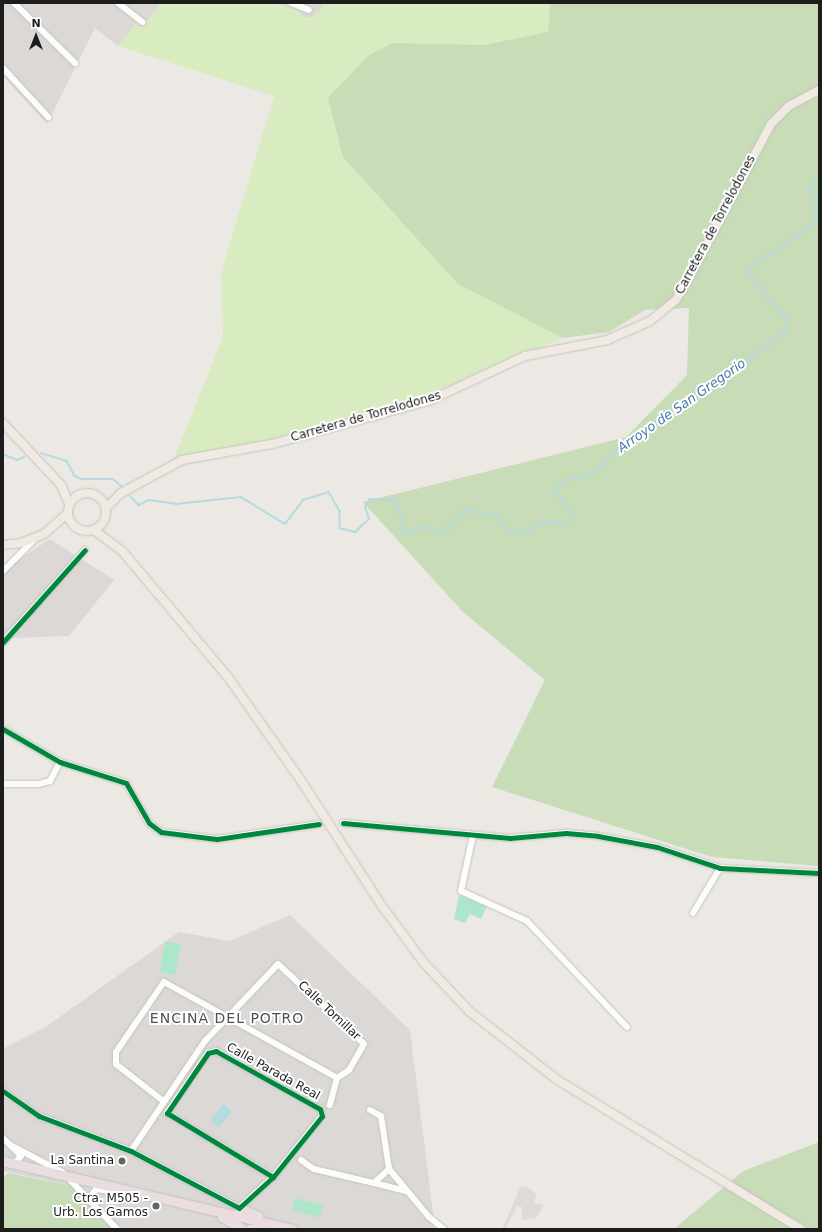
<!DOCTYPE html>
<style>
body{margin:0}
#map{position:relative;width:822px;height:1232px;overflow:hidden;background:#ece9e4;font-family:"DejaVu Sans",sans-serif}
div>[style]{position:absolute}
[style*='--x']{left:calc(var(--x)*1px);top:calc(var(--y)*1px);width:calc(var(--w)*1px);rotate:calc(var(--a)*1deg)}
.residential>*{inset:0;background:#dbd8d6}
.grass>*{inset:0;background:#d9ebc0}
.forest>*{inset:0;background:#c7dcb7}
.pitch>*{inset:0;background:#ade6cb}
.parking>*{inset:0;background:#dcdbd9}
.water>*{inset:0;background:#b5dae1}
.stream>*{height:1.5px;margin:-0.75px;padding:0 0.75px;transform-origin:0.75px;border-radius:0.75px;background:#b5dae1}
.roads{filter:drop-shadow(0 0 1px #c4c3c1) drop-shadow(0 0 1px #c4c3c1)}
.minor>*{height:6px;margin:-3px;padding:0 3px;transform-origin:3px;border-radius:3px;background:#fcfcfb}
.major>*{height:8px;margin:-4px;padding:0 4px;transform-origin:4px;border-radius:4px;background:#f0eae3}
.major>.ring{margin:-4px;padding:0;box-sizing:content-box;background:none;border:8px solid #f0eae3;border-radius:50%}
.highway>*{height:9px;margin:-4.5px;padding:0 4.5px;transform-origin:4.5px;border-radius:4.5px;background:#e9dddf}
.cycleway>*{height:5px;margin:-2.5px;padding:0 2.5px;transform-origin:2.5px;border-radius:2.5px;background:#00873e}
.dots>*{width:11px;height:11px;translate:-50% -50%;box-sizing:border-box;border:2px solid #fff;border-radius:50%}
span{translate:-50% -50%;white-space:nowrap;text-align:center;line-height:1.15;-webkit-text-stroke:4px #fff;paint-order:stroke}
.street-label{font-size:12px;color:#1d1d1d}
.poi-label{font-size:12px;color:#1d1d1d}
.right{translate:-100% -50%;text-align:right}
.water-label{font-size:13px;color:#407aaa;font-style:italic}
.quarter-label{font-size:14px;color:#505050;letter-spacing:1px}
.frame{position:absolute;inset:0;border:4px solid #1d1d1d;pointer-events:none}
.north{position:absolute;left:16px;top:16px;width:40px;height:40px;-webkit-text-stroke:3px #fff;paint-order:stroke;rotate:0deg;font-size:11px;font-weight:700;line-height:16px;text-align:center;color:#1d1d1d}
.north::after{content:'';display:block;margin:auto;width:14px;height:18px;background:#1d1d1d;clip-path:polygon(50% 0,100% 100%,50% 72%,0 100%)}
</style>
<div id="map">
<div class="residential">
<i style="clip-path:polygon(3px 3px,156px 3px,159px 6px,142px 28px,136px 24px,118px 46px,95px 28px,47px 124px,3px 76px)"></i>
<i style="clip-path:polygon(274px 3px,324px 3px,321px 10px,311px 18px,303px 17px,298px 10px)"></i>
<i style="clip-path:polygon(50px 539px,114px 580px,69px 636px,13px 638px,3px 649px,3px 574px,9px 566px)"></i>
<i style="clip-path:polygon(290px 915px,410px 1030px,435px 1229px,109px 1229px,72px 1186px,3px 1171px,3px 1049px,47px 1026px,179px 932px,230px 941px)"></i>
</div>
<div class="grass">
<i style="clip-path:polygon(156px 3px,274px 3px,299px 10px,303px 17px,311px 18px,321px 10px,324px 3px,550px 3px,548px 32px,513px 42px,484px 45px,392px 43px,343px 157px,458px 283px,563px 338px,432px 393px,267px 440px,174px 458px,223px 338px,221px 273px,274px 96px,118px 46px,136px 23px,142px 28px,159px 6px)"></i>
</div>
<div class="forest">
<i style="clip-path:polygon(550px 3px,819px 3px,819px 866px,712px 857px,492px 787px,545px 680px,463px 612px,363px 502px,626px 437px,687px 375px,689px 308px,645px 310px,609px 332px,563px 338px,458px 284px,343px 157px,328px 98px,368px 56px,392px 43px,484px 45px,548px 32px)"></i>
<i style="clip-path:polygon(819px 1142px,819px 1229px,674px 1229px,743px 1171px)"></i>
<i style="clip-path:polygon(8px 1173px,72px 1186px,111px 1229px,3px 1229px,3px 1177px)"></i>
</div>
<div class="pitch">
<i style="clip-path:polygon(459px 895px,487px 906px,481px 919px,470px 914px,465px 923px,454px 919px)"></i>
<i style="clip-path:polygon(165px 941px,181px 944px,175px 975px,160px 972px)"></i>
<i style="clip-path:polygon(295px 1198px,323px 1205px,319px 1218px,292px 1210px)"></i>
</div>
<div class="parking">
<i style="clip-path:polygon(526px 1186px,537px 1195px,534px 1203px,544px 1205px,536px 1218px,522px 1220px,522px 1207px,517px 1206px,505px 1229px,502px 1229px,520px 1188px)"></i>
</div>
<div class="water">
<i style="clip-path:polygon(224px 1104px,232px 1112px,218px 1128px,210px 1120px)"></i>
</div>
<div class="stream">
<i style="--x:41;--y:453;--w:27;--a:17"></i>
<i style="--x:67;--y:461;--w:17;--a:62"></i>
<i style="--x:75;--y:476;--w:8;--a:23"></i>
<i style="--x:82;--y:479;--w:31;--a:0"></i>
<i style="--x:113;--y:479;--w:13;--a:39"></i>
<i style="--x:3;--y:454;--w:15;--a:23"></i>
<i style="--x:17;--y:460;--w:8;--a:-23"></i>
<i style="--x:130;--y:496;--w:13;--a:45"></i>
<i style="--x:139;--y:505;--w:11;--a:-27"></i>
<i style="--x:149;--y:500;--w:27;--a:8"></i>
<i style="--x:176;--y:504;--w:65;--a:-6.1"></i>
<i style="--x:241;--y:497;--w:52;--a:31.5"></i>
<i style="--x:285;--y:524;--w:30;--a:-53"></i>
<i style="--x:303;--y:500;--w:27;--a:-17"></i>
<i style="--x:329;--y:492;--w:22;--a:60"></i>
<i style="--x:340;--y:511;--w:17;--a:90"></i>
<i style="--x:340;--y:528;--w:16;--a:15"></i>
<i style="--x:355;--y:532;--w:19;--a:-43"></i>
<i style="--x:369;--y:519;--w:13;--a:-108"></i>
<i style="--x:365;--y:507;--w:9;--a:-58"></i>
<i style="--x:370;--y:499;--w:27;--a:2"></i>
<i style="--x:397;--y:500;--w:35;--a:77"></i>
<i style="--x:405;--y:534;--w:19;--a:-25"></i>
<i style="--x:422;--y:526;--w:21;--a:25"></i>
<i style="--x:441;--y:535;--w:35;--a:-45"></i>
<i style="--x:466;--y:510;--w:35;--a:12"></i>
<i style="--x:500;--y:517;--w:14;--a:65"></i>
<i style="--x:506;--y:530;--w:22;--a:5"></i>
<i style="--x:528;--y:532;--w:17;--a:-33"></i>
<i style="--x:542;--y:523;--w:26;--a:0"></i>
<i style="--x:568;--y:523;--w:9;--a:-54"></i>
<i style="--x:573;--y:516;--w:32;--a:-126"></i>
<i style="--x:554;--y:490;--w:13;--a:-42"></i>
<i style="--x:564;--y:481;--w:34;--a:-15"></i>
<i style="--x:597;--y:472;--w:29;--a:-49"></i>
<i style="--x:616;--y:450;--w:124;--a:-32.8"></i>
<i style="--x:720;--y:383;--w:83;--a:-38.7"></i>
<i style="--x:785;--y:331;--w:10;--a:-73"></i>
<i style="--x:788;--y:321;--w:57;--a:-130.1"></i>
<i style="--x:751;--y:277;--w:9;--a:-108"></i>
<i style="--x:748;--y:268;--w:74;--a:-32.8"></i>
<i style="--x:810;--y:228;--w:22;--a:-68"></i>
<i style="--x:818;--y:208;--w:22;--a:-114"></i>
<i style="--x:809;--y:188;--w:14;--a:-45"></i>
</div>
<div class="roads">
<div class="minor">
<i style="--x:14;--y:3;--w:86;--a:44.5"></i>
<i style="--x:118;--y:3;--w:31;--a:38"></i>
<i style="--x:291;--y:3;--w:19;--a:21"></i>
<i style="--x:3;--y:68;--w:67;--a:47.4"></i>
<i style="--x:3;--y:571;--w:45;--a:-45"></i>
<i style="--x:3;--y:642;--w:123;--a:-48.3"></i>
<i style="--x:3;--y:729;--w:66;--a:30.1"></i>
<i style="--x:60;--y:762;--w:69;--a:17.7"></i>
<i style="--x:126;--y:783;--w:46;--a:60.1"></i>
<i style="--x:149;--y:823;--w:15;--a:37"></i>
<i style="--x:161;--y:832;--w:56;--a:7.1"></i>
<i style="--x:217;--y:839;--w:103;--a:-8.4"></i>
<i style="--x:3;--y:784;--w:36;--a:0"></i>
<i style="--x:39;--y:784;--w:11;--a:-15"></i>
<i style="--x:50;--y:781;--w:21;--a:-62"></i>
<i style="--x:343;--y:823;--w:168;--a:5.1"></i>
<i style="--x:510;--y:838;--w:56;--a:-5.1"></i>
<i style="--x:566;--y:833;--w:32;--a:5"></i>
<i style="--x:598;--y:836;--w:60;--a:10.6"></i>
<i style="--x:657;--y:847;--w:66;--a:18.4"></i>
<i style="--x:720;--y:868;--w:99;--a:2.9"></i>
<i style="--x:473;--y:835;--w:57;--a:102.1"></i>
<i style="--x:461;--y:891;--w:72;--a:24.4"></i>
<i style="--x:527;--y:921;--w:146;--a:46.7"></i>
<i style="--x:693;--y:913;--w:52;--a:-59"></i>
<i style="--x:3;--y:1091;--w:44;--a:34.8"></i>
<i style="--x:39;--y:1116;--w:98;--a:20.8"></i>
<i style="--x:131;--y:1151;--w:122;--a:27.8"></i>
<i style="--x:239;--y:1208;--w:46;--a:-42.4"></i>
<i style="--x:273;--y:1177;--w:78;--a:-51.2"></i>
<i style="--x:322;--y:1116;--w:7;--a:-106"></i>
<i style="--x:320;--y:1109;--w:119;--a:-150.9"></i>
<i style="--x:216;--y:1051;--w:8;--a:166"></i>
<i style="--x:208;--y:1053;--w:73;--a:124.3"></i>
<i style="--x:167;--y:1113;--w:124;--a:31.1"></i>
<i style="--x:162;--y:1100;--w:58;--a:-142"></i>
<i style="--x:116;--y:1064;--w:12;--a:-90"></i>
<i style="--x:116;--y:1052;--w:85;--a:-55.6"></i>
<i style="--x:164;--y:982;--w:198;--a:29"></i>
<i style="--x:370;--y:1110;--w:13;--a:29"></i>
<i style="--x:381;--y:1116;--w:54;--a:81.4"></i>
<i style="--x:389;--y:1169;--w:62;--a:50.2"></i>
<i style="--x:429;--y:1217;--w:19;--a:39"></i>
<i style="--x:3;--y:1138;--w:25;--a:45"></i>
<i style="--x:21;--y:1156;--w:9;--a:131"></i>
<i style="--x:10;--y:1145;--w:59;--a:27.4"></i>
<i style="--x:131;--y:1151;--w:133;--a:-56.1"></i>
<i style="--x:205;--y:1041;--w:106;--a:-46.5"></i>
<i style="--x:278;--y:964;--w:117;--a:42.9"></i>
<i style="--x:364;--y:1044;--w:30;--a:120"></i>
<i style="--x:349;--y:1070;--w:14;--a:146"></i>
<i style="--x:337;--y:1078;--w:28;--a:105"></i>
<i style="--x:301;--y:1160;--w:16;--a:35"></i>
<i style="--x:314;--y:1169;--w:62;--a:13.1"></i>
<i style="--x:374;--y:1183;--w:21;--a:-43"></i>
<i style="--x:71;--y:1181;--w:66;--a:46.2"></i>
<i style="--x:374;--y:1183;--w:34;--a:14"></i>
<i style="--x:89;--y:1199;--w:12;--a:-55"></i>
<i style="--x:96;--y:1189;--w:33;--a:9"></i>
</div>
<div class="major">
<i style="--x:3;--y:423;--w:85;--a:46.9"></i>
<i style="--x:61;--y:485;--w:20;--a:66"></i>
<i class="ring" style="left:68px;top:493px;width:30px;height:30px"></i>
<i style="--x:106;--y:508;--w:21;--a:-45"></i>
<i style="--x:121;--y:493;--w:69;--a:-28.4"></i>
<i style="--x:182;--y:460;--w:91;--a:-10.1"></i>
<i style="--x:272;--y:444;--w:165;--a:-15.5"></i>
<i style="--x:431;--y:400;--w:104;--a:-25.1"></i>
<i style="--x:525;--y:356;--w:84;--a:-11"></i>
<i style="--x:607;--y:340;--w:47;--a:-23.8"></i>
<i style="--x:650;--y:321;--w:33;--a:-39"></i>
<i style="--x:676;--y:300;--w:17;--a:-59"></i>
<i style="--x:685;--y:285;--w:183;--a:-61.9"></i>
<i style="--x:771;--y:124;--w:25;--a:-45"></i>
<i style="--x:789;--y:106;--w:34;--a:-28"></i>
<i style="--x:94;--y:530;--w:36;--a:37"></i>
<i style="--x:123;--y:552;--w:163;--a:50"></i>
<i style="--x:228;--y:677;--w:125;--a:54.8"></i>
<i style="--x:300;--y:779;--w:151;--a:57.2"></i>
<i style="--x:382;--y:906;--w:71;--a:53.6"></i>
<i style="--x:424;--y:963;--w:66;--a:46.8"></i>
<i style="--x:469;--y:1011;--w:110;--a:38"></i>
<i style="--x:556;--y:1079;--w:287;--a:31.5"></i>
<i style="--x:3;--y:545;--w:18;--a:-6"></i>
<i style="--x:21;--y:543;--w:25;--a:-21"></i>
<i style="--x:44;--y:534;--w:30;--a:-41"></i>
</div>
<div class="highway">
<i style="--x:3;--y:1161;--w:298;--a:13.2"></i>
<i style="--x:239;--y:1208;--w:21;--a:23"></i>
<i style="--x:222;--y:1217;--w:24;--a:30"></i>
<i style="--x:250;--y:1229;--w:9;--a:0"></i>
</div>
</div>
<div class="cycleway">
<i style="--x:3;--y:642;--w:123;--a:-48.3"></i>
<i style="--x:3;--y:729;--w:66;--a:30.1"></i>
<i style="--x:60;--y:762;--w:69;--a:17.7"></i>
<i style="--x:126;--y:783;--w:46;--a:60.1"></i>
<i style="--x:149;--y:823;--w:15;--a:37"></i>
<i style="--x:161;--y:832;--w:56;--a:7.1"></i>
<i style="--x:217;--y:839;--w:103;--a:-8.4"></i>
<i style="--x:343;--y:823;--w:168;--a:5.1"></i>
<i style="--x:510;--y:838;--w:56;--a:-5.1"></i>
<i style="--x:566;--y:833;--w:32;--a:5"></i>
<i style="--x:598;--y:836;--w:60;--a:10.6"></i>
<i style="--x:657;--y:847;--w:66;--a:18.4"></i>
<i style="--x:720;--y:868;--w:99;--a:2.9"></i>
<i style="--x:3;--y:1091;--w:44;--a:34.8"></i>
<i style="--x:39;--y:1116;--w:98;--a:20.8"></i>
<i style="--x:131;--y:1151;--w:122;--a:27.8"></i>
<i style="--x:239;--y:1208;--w:46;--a:-42.4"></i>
<i style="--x:273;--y:1177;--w:78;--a:-51.2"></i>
<i style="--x:322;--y:1116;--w:7;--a:-106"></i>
<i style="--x:320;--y:1109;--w:119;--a:-150.9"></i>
<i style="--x:216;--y:1051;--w:8;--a:166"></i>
<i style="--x:208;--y:1053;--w:73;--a:124.3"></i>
<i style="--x:167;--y:1113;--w:124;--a:31.1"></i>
</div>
<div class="dots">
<i style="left:122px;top:1161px;background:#656463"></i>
<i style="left:156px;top:1206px;background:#656463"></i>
</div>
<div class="street-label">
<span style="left:716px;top:225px;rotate:-62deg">Carretera de Torrelodones</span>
<span style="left:366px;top:417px;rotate:-16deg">Carretera de Torrelodones</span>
<span style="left:329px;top:1011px;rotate:43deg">Calle Tomillar</span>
<span style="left:273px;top:1072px;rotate:29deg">Calle Parada Real</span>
</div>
<div class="poi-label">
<span class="right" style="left:114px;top:1161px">La Santina</span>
<span class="right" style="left:148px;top:1206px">Ctra. M505 -<br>Urb. Los Gamos</span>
</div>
<div class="water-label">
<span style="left:682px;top:406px;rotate:-35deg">Arroyo de San Gregorio</span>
</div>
<div class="quarter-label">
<span style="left:227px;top:1018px">ENCINA DEL POTRO</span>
</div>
<div class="frame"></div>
<div class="north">N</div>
</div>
